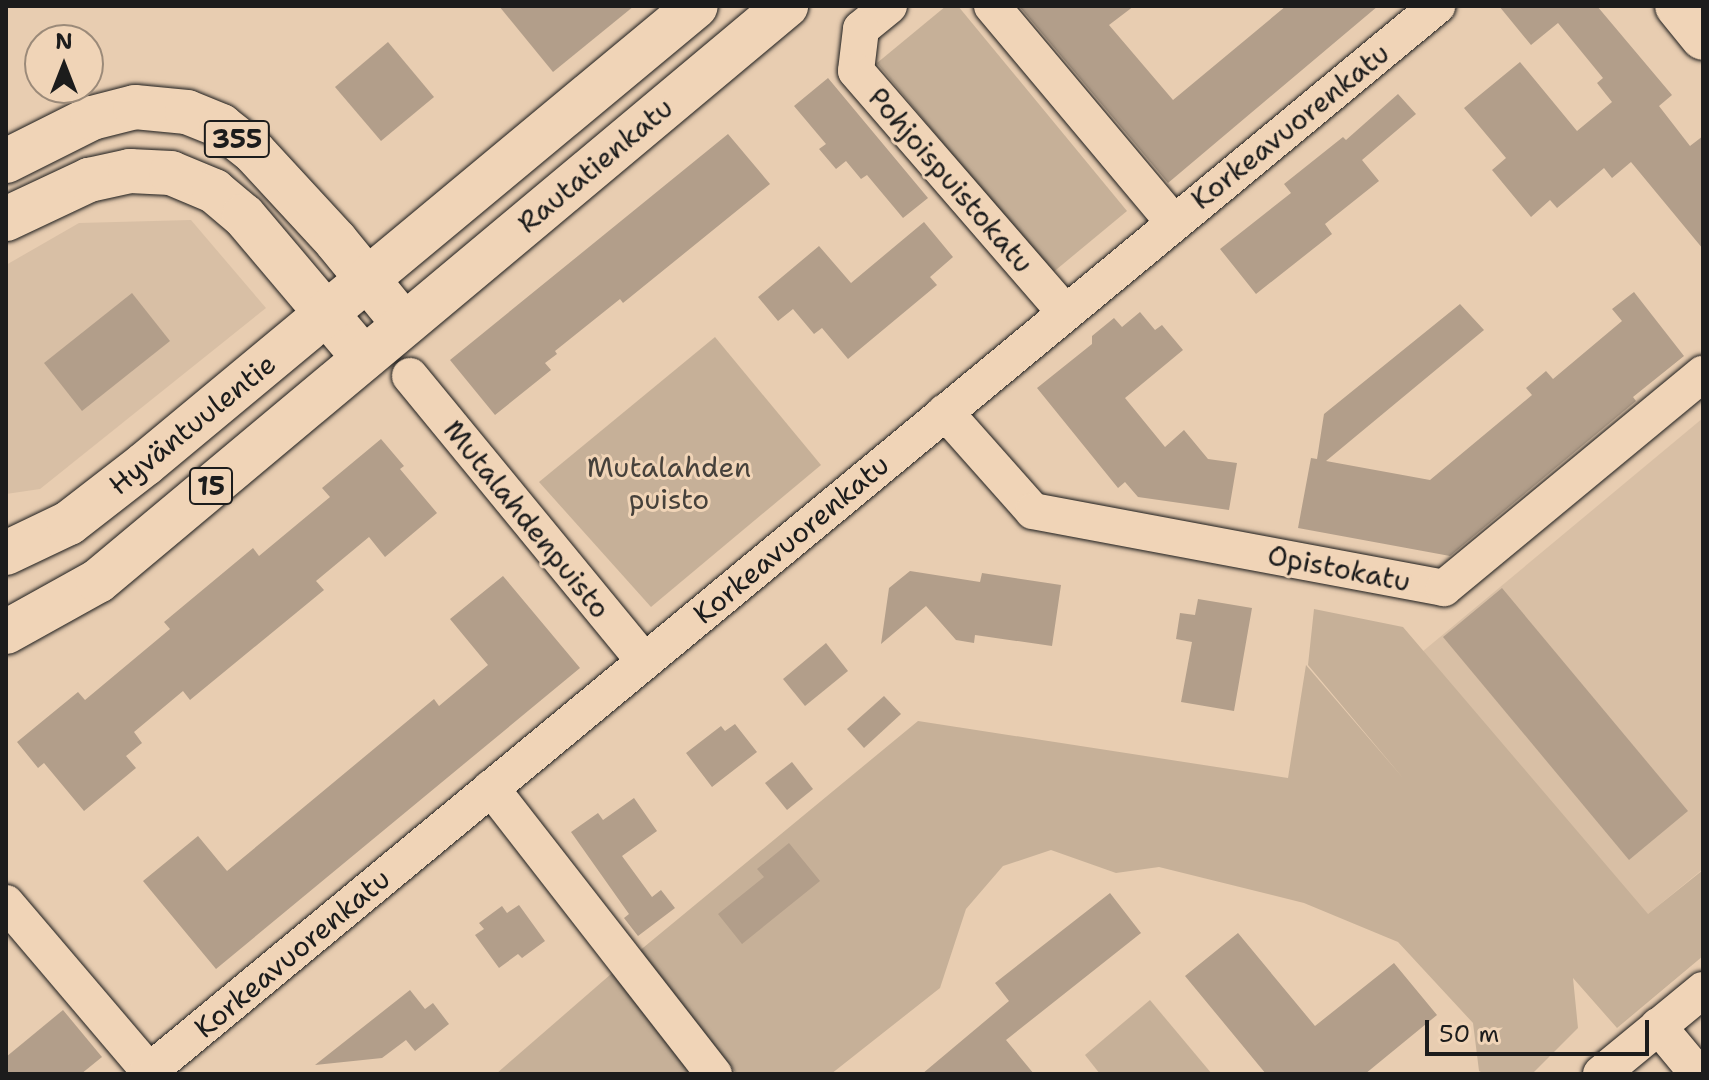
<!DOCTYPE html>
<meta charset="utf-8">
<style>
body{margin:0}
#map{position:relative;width:1709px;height:1080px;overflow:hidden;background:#e8cdb1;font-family:"Shantell Sans",sans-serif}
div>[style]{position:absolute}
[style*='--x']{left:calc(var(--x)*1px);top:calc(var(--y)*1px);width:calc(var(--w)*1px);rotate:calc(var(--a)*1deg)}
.built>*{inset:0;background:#d8bfa5}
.green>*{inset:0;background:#c6b098}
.building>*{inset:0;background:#b29e8a}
.roads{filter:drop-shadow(0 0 2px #1c1c1c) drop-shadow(0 0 2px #1c1c1c)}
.minor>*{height:36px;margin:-18px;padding:0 18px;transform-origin:18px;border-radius:18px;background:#f0d4b7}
.major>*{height:44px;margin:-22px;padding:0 22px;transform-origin:22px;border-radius:22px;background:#f0d4b7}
.highway>*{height:44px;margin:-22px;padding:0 22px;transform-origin:22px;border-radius:22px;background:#f0d4b7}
span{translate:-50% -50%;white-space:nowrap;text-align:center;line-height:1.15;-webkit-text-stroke:6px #f0d4b7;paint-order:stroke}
.shield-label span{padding:2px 6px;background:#f0d4b7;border:2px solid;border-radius:6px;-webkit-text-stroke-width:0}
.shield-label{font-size:26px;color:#1c1c1c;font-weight:700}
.street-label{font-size:28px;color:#1c1c1c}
.park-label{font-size:28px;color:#46413b}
.frame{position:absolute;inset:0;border:8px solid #1c1c1c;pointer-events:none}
.north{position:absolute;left:24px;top:24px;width:80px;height:80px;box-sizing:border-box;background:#f0d4b7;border:2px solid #9b8a79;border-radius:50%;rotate:0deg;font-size:22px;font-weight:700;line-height:32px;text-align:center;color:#1c1c1c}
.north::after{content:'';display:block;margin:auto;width:28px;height:36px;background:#1c1c1c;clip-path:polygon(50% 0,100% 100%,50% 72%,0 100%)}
.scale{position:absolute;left:1425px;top:1020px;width:224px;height:36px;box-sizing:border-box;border:4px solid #1c1c1c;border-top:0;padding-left:10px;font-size:24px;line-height:28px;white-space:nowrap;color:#1c1c1c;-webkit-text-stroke:6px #f0d4b7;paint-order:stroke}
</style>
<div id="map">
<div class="built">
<i style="clip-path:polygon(191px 220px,266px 308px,40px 489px,6px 494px,6px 265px,79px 223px)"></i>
<i style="clip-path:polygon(1703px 418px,1703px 869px,1647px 915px,1422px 652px)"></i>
</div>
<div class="green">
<i style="clip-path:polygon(946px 6px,958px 6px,1127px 211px,1051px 274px,877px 63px)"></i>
<i style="clip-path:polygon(715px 337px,821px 465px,651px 607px,539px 482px)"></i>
<i style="clip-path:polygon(1314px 609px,1403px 627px,1648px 914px,1703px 870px,1703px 956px,1617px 1028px,1573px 978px,1578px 1028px,1532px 1074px,1485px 1074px,1479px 1071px,1473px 1023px,1398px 942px,1304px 903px,1159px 867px,1116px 873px,1051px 850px,1003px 866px,966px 909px,940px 988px,831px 1074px,737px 1074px,638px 952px,918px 721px,1288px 778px,1306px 665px,1403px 778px,1308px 665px)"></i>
<i style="clip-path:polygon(626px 961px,714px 1074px,496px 1074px)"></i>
<i style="clip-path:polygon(1150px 1000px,1212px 1074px,1100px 1074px,1085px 1055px)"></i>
</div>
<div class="building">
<i style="clip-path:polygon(499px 6px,634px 6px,553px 72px)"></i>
<i style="clip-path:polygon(1019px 6px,1134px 6px,1109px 25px,1173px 100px,1286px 6px,1378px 6px,1168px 183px)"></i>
<i style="clip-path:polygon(1499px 6px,1597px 6px,1672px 95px,1659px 106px,1690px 146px,1703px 136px,1703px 249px,1631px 162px,1612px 178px,1604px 168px,1557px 208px,1550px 200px,1531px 217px,1492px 170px,1506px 158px,1464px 108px,1520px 62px,1577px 131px,1612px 102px,1597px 83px,1603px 78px,1558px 23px,1531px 45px)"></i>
<i style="clip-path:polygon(388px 42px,434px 97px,381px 141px,335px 87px)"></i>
<i style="clip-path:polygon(828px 78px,928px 198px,903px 218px,867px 175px,861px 179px,846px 161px,836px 169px,819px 149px,826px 144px,794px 106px)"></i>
<i style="clip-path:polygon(1398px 94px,1416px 114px,1362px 160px,1379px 181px,1325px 224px,1332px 234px,1256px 294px,1220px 249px,1291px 193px,1284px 184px,1343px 137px,1346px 140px)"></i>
<i style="clip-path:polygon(728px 134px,770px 184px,623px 303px,620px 299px,555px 351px,557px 354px,545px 363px,551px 370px,495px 415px,450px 360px)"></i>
<i style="clip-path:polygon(924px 222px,953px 257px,930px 277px,937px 285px,848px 359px,822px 328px,814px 334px,793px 309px,778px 321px,758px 297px,819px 246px,851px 283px)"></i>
<i style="clip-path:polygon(1634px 292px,1684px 356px,1633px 397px,1636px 401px,1450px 556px,1298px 528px,1311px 458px,1317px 459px,1324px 414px,1460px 304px,1484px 330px,1326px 461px,1430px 480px,1532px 395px,1526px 388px,1546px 371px,1553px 379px,1622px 321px,1612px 309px)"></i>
<i style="clip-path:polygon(132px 293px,170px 341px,82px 411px,44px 363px)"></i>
<i style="clip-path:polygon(1140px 312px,1155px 330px,1162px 325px,1183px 350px,1125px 398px,1165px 447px,1184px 430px,1208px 459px,1237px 463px,1229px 510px,1138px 497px,1125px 482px,1118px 488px,1037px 388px,1092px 344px,1092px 336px,1114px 318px,1122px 327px)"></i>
<i style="clip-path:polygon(381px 439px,404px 466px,400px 469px,437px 513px,385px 557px,369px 537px,316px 581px,324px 590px,190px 700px,183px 691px,134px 732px,142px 743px,126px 756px,136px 768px,84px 811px,44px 763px,38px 768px,17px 742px,78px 692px,85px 700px,170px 629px,164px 622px,253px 548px,259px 556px,330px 497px,322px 488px)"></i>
<i style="clip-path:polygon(910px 571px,980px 582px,982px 573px,1061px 585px,1052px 646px,975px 635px,974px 643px,956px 640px,926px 606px,881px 644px,889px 588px)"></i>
<i style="clip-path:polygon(503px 576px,580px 668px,216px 969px,143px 881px,198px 836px,227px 871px,434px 699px,439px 706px,488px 665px,450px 619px)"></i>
<i style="clip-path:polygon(1502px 588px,1688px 811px,1629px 860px,1443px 637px)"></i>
<i style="clip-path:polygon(1198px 599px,1252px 608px,1234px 711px,1181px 702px,1192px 642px,1176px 639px,1180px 613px,1195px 615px)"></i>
<i style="clip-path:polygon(826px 643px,848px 671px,805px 706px,783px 679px)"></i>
<i style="clip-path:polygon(884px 696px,901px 714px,864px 748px,847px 729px)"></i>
<i style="clip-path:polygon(735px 724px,757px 752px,712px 787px,686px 753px,721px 726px,725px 731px)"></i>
<i style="clip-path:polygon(792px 762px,813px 789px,787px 810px,765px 783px)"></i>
<i style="clip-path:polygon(634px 798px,657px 831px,622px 856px,652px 897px,661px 890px,675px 908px,638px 936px,624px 918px,629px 914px,571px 832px,598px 813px,603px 820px)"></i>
<i style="clip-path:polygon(789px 843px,820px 881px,742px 944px,718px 914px,764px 877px,757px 869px)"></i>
<i style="clip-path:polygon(1110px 893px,1141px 933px,1006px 1040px,1034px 1074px,922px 1074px,1009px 1001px,995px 983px)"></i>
<i style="clip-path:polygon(519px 905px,545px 941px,522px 958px,518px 954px,499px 968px,475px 935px,484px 929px,479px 923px,502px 906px,507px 913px)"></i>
<i style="clip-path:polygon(1238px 933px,1315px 1026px,1394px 963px,1437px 1015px,1365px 1074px,1266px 1074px,1185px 976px)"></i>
<i style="clip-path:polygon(410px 990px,425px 1009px,433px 1003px,449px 1024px,415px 1051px,406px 1040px,382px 1058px,315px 1065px)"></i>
<i style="clip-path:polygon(63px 1010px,102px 1057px,81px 1074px,6px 1074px,6px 1057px)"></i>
</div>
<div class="roads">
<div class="minor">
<i style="--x:889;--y:6;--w:36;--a:141"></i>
<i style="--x:861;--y:29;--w:42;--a:96.8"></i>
<i style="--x:856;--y:71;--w:319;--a:49.1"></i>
<i style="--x:992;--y:6;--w:282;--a:50"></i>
<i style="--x:410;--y:376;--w:369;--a:50.6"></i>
<i style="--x:945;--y:412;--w:132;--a:48.4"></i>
<i style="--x:1033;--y:511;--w:418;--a:10.6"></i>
<i style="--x:1444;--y:588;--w:336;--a:-39.6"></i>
<i style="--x:491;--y:788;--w:363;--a:52.1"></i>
<i style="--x:6;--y:903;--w:221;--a:49.6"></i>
<i style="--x:1658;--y:1026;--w:62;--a:50.2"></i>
<i style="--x:146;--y:1074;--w:1676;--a:-39.6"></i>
<i style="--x:1601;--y:1074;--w:132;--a:-39.5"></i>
</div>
<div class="major">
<i style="--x:1677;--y:6;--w:41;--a:50.9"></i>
<i style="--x:6;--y:161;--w:96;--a:-26.6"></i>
<i style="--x:92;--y:118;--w:44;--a:-14.3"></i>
<i style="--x:135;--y:107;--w:52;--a:5.5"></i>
<i style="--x:187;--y:112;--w:37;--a:22"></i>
<i style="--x:221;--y:126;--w:42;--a:38.2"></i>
<i style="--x:254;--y:152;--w:121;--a:47.3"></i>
<i style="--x:336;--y:241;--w:107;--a:50.7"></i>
<i style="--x:6;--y:219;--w:92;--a:-25.2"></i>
<i style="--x:89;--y:180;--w:42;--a:-12.4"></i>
<i style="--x:130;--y:171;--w:41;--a:2.8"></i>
<i style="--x:171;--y:173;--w:47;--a:22.7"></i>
<i style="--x:214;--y:191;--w:39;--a:40"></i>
<i style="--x:244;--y:216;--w:186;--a:49.8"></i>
</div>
<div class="highway">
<i style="--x:6;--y:553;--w:70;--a:-25.5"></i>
<i style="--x:69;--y:523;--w:96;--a:-37.8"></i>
<i style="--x:145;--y:464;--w:716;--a:-39.73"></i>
<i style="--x:6;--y:632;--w:105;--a:-29"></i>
<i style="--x:98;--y:581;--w:897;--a:-39.89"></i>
</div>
</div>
<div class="shield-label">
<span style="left:237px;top:139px">355</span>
<span style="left:211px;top:486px">15</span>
</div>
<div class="street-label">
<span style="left:1290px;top:126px;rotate:-39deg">Korkeavuorenkatu</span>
<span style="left:595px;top:165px;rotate:-40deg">Rautatienkatu</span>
<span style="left:951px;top:180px;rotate:49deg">Pohjoispuistokatu</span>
<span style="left:192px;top:424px;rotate:-39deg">Hyväntuulentie</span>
<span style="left:527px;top:519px;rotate:51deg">Mutalahdenpuisto</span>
<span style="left:791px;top:539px;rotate:-40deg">Korkeavuorenkatu</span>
<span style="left:1339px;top:568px;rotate:11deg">Opistokatu</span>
<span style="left:292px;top:953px;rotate:-40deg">Korkeavuorenkatu</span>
</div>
<div class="park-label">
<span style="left:669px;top:483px">Mutalahden<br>puisto</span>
</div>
<div class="frame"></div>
<div class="north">N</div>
<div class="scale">50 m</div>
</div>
